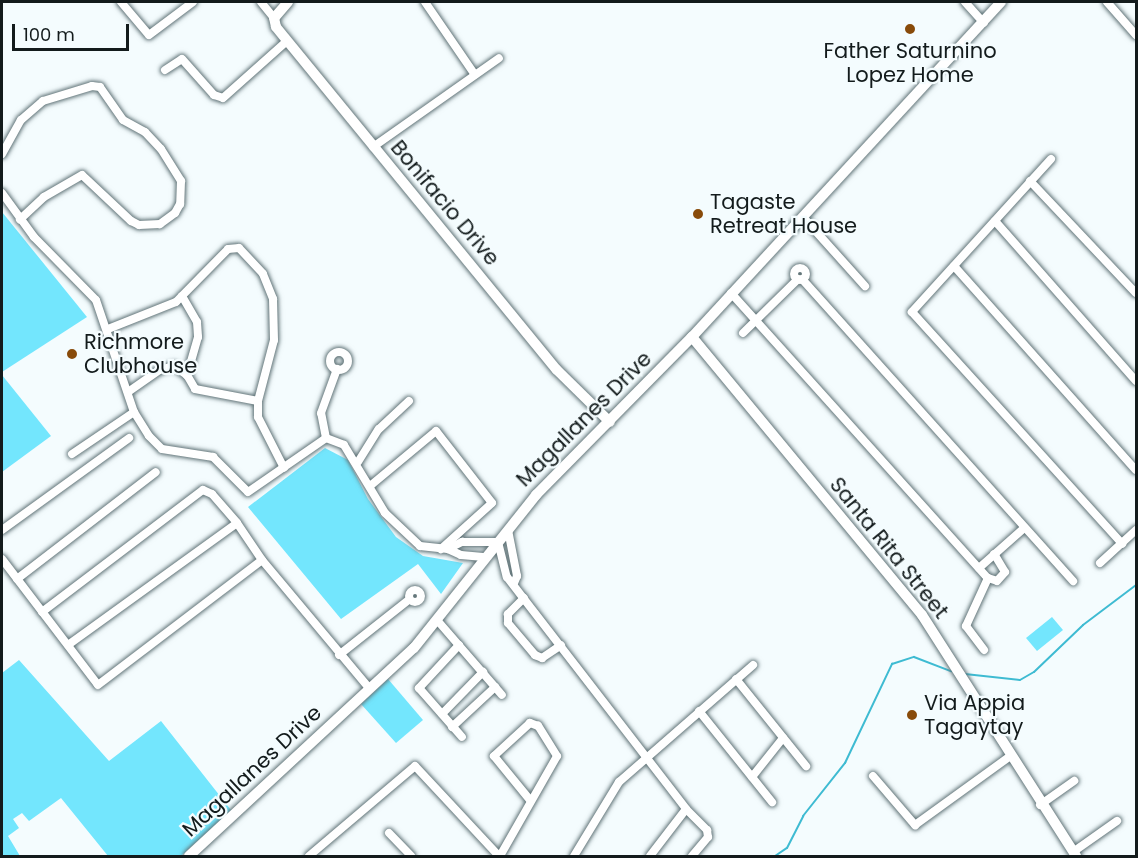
<!DOCTYPE html>
<style>
body{margin:0}
#map{position:relative;width:1138px;height:858px;overflow:hidden;background:#f4fcfe;font-family:Poppins,sans-serif}
div>[style]{position:absolute}
[style*='--x']{left:calc(var(--x)*1px);top:calc(var(--y)*1px);width:calc(var(--w)*1px);rotate:calc(var(--a)*1deg)}
.green>*{inset:0;background:#73e6fd}
.stream>*{height:2px;margin:-1px;padding:0 1px;transform-origin:1px;border-radius:1px;background:#3ebbd2}
.roads{filter:drop-shadow(0 0 2px #617478) drop-shadow(0 0 2px #617478)}
.minor>*{height:8px;margin:-4px;padding:0 4px;transform-origin:4px;border-radius:4px;background:#fff}
.minor>.ring{margin:-4px;padding:0;box-sizing:content-box;background:none;border:8px solid #fff;border-radius:50%}
.tertiary>*{height:10px;margin:-5px;padding:0 5px;transform-origin:5px;border-radius:5px;background:#fff}
.dots>*{width:16px;height:16px;translate:-50% -50%;box-sizing:border-box;border:3px solid #f4fcfe;border-radius:50%}
span{translate:-50% -50%;white-space:nowrap;text-align:center;line-height:1.15;-webkit-text-stroke:4.5px #f4fcfe;paint-order:stroke}
.poi-label{font-size:21px;color:#131b1c}
.left{translate:0 -50%;text-align:left}
.street-label{font-size:21px;color:#131b1c}
.frame{position:absolute;inset:0;border:3px solid #131b1c;pointer-events:none}
.scale{position:absolute;left:12px;top:24px;width:117px;height:27px;box-sizing:border-box;border:3px solid #131b1c;border-top:0;padding-left:8px;font-size:18px;line-height:21px;white-space:nowrap;color:#131b1c;-webkit-text-stroke:4px #f4fcfe;paint-order:stroke}
</style>
<div id="map">
<div class="green">
<i style="clip-path:polygon(2px 212px,87px 317px,2px 372px)"></i>
<i style="clip-path:polygon(2px 375px,51px 436px,2px 472px)"></i>
<i style="clip-path:polygon(325px 448px,348px 460px,368px 499px,396px 537px,423px 556px,463px 563px,441px 594px,418px 564px,341px 619px,248px 507px)"></i>
<i style="clip-path:polygon(1052px 617px,1063px 630px,1037px 651px,1026px 638px)"></i>
<i style="clip-path:polygon(19px 660px,109px 761px,161px 721px,231px 810px,181px 856px,108px 856px,61px 798px,29px 821px,22px 813px,13px 819px,19px 828px,8px 836px,20px 856px,2px 856px,2px 673px)"></i>
<i style="clip-path:polygon(388px 679px,423px 720px,396px 743px,361px 704px)"></i>
</div>
<div class="stream">
<i style="--x:965;--y:674;--w:55;--a:6.2"></i>
<i style="--x:1020;--y:680;--w:16;--a:-30"></i>
<i style="--x:1034;--y:672;--w:68;--a:-43.8"></i>
<i style="--x:1083;--y:625;--w:66;--a:-37"></i>
<i style="--x:775;--y:856;--w:14;--a:-34"></i>
<i style="--x:787;--y:848;--w:36;--a:-63"></i>
<i style="--x:803;--y:816;--w:68;--a:-51.6"></i>
<i style="--x:845;--y:763;--w:110;--a:-64.6"></i>
<i style="--x:892;--y:664;--w:23;--a:-18"></i>
<i style="--x:914;--y:657;--w:40;--a:21"></i>
</div>
<div class="roads">
<div class="minor">
<i style="--x:121;--y:2;--w:43;--a:49.7"></i>
<i style="--x:149;--y:35;--w:55;--a:-36.9"></i>
<i style="--x:261;--y:2;--w:21;--a:51"></i>
<i style="--x:425;--y:2;--w:88;--a:55.6"></i>
<i style="--x:965;--y:2;--w:28;--a:48"></i>
<i style="--x:1107;--y:2;--w:44;--a:48.7"></i>
<i style="--x:165;--y:70;--w:20;--a:-33"></i>
<i style="--x:182;--y:59;--w:48;--a:48.4"></i>
<i style="--x:214;--y:95;--w:9;--a:18"></i>
<i style="--x:223;--y:98;--w:86;--a:-41.7"></i>
<i style="--x:373;--y:147;--w:154;--a:-35.2"></i>
<i style="--x:2;--y:154;--w:39;--a:-61"></i>
<i style="--x:21;--y:120;--w:29;--a:-41"></i>
<i style="--x:43;--y:101;--w:51;--a:-17"></i>
<i style="--x:92;--y:86;--w:8;--a:7"></i>
<i style="--x:100;--y:87;--w:40;--a:55.1"></i>
<i style="--x:123;--y:120;--w:25;--a:29"></i>
<i style="--x:145;--y:132;--w:23;--a:47"></i>
<i style="--x:161;--y:149;--w:38;--a:58"></i>
<i style="--x:181;--y:181;--w:23;--a:92"></i>
<i style="--x:180;--y:204;--w:10;--a:119"></i>
<i style="--x:175;--y:213;--w:19;--a:144"></i>
<i style="--x:160;--y:224;--w:21;--a:177"></i>
<i style="--x:139;--y:225;--w:9;--a:-153"></i>
<i style="--x:131;--y:221;--w:67;--a:-136.8"></i>
<i style="--x:82;--y:175;--w:44;--a:149.9"></i>
<i style="--x:44;--y:197;--w:33;--a:137"></i>
<i style="--x:1051;--y:159;--w:207;--a:132.3"></i>
<i style="--x:912;--y:312;--w:313;--a:47.8"></i>
<i style="--x:1030;--y:181;--w:154;--a:46.6"></i>
<i style="--x:2;--y:193;--w:54;--a:54"></i>
<i style="--x:34;--y:237;--w:88;--a:45.5"></i>
<i style="--x:96;--y:300;--w:118;--a:71.3"></i>
<i style="--x:134;--y:412;--w:28;--a:58"></i>
<i style="--x:149;--y:436;--w:18;--a:45"></i>
<i style="--x:162;--y:449;--w:52;--a:8.9"></i>
<i style="--x:213;--y:457;--w:49;--a:45"></i>
<i style="--x:248;--y:492;--w:95;--a:-34.7"></i>
<i style="--x:326;--y:438;--w:19;--a:21"></i>
<i style="--x:344;--y:445;--w:79;--a:58.9"></i>
<i style="--x:385;--y:513;--w:48;--a:43.3"></i>
<i style="--x:420;--y:546;--w:28;--a:6"></i>
<i style="--x:448;--y:549;--w:16;--a:-27"></i>
<i style="--x:462;--y:542;--w:36;--a:0"></i>
<i style="--x:498;--y:542;--w:36;--a:76"></i>
<i style="--x:507;--y:577;--w:293;--a:52.3"></i>
<i style="--x:686;--y:809;--w:30;--a:45"></i>
<i style="--x:707;--y:830;--w:7;--a:82"></i>
<i style="--x:708;--y:837;--w:25;--a:130"></i>
<i style="--x:803;--y:217;--w:93;--a:48.1"></i>
<i style="--x:995;--y:221;--w:213;--a:48.6"></i>
<i style="--x:954;--y:266;--w:273;--a:48.3"></i>
<i class="ring" style="left:794px;top:268px;width:4px;height:4px"></i>
<i style="--x:802;--y:279;--w:406;--a:48.1"></i>
<i style="--x:731;--y:293;--w:384;--a:48"></i>
<i style="--x:988;--y:578;--w:53;--a:114.6"></i>
<i style="--x:966;--y:626;--w:30;--a:53"></i>
<i style="--x:182;--y:296;--w:30;--a:60"></i>
<i style="--x:197;--y:322;--w:15;--a:86"></i>
<i style="--x:198;--y:337;--w:40;--a:106"></i>
<i style="--x:108;--y:329;--w:73;--a:-21.7"></i>
<i style="--x:176;--y:302;--w:74;--a:-45.5"></i>
<i style="--x:228;--y:249;--w:11;--a:-5"></i>
<i style="--x:239;--y:248;--w:35;--a:47"></i>
<i style="--x:263;--y:274;--w:27;--a:68"></i>
<i style="--x:273;--y:299;--w:41;--a:88.6"></i>
<i style="--x:274;--y:340;--w:63;--a:104.7"></i>
<i style="--x:258;--y:401;--w:16;--a:90"></i>
<i style="--x:258;--y:417;--w:57;--a:63"></i>
<i style="--x:743;--y:333;--w:77;--a:-44.5"></i>
<i class="ring" style="left:330px;top:352px;width:10px;height:10px"></i>
<i style="--x:128;--y:392;--w:38;--a:-35"></i>
<i style="--x:159;--y:370;--w:16;--a:-15"></i>
<i style="--x:174;--y:366;--w:16;--a:35"></i>
<i style="--x:187;--y:375;--w:16;--a:60"></i>
<i style="--x:195;--y:389;--w:64;--a:10.8"></i>
<i style="--x:326;--y:438;--w:25;--a:-101"></i>
<i style="--x:321;--y:413;--w:47;--a:-70"></i>
<i style="--x:72;--y:454;--w:75;--a:-34.1"></i>
<i style="--x:358;--y:462;--w:39;--a:-58"></i>
<i style="--x:379;--y:429;--w:41;--a:-43"></i>
<i style="--x:370;--y:486;--w:86;--a:-39.8"></i>
<i style="--x:436;--y:431;--w:91;--a:52.1"></i>
<i style="--x:492;--y:503;--w:69;--a:138"></i>
<i style="--x:2;--y:530;--w:157;--a:-35.9"></i>
<i style="--x:508;--y:530;--w:47;--a:78.9"></i>
<i style="--x:517;--y:576;--w:8;--a:113"></i>
<i style="--x:448;--y:549;--w:14;--a:25"></i>
<i style="--x:461;--y:555;--w:25;--a:5"></i>
<i style="--x:2;--y:559;--w:158;--a:52.7"></i>
<i style="--x:98;--y:685;--w:206;--a:-37.3"></i>
<i style="--x:1100;--y:563;--w:49;--a:-42.5"></i>
<i style="--x:979;--y:568;--w:60;--a:-41.6"></i>
<i style="--x:988;--y:578;--w:9;--a:18"></i>
<i style="--x:997;--y:581;--w:12;--a:-48"></i>
<i style="--x:1005;--y:572;--w:21;--a:-121"></i>
<i style="--x:17;--y:579;--w:175;--a:-37.6"></i>
<i class="ring" style="left:409px;top:590px;width:4px;height:4px"></i>
<i style="--x:524;--y:598;--w:23;--a:135"></i>
<i style="--x:508;--y:614;--w:9;--a:90"></i>
<i style="--x:508;--y:623;--w:42;--a:49.8"></i>
<i style="--x:535;--y:655;--w:8;--a:23"></i>
<i style="--x:542;--y:658;--w:23;--a:-34"></i>
<i style="--x:42;--y:612;--w:202;--a:-37.2"></i>
<i style="--x:203;--y:490;--w:10;--a:24"></i>
<i style="--x:212;--y:494;--w:38;--a:49"></i>
<i style="--x:237;--y:523;--w:45;--a:56"></i>
<i style="--x:262;--y:560;--w:168;--a:50.1"></i>
<i style="--x:437;--y:620;--w:99;--a:49.1"></i>
<i style="--x:68;--y:645;--w:208;--a:-35.8"></i>
<i style="--x:459;--y:645;--w:59;--a:132.9"></i>
<i style="--x:419;--y:688;--w:65;--a:48.7"></i>
<i style="--x:339;--y:655;--w:90;--a:-38.3"></i>
<i style="--x:736;--y:679;--w:112;--a:51.2"></i>
<i style="--x:699;--y:711;--w:117;--a:51.3"></i>
<i style="--x:442;--y:714;--w:59;--a:-45.7"></i>
<i style="--x:452;--y:727;--w:59;--a:-42.9"></i>
<i style="--x:873;--y:776;--w:65;--a:49.4"></i>
<i style="--x:915;--y:825;--w:116;--a:-35.9"></i>
<i style="--x:752;--y:777;--w:50;--a:-51.5"></i>
<i style="--x:1040;--y:805;--w:42;--a:-35.2"></i>
<i style="--x:389;--y:833;--w:32;--a:46"></i>
<i style="--x:1073;--y:852;--w:54;--a:-35.2"></i>
<i style="--x:309;--y:856;--w:139;--a:-40.3"></i>
<i style="--x:415;--y:766;--w:123;--a:47"></i>
<i style="--x:500;--y:856;--w:115;--a:-60.3"></i>
<i style="--x:557;--y:756;--w:36;--a:-122"></i>
<i style="--x:538;--y:726;--w:9;--a:-159"></i>
<i style="--x:530;--y:723;--w:49;--a:137.5"></i>
<i style="--x:494;--y:756;--w:57;--a:50.7"></i>
<i style="--x:574;--y:856;--w:87;--a:-58.7"></i>
<i style="--x:619;--y:782;--w:178;--a:-41.1"></i>
<i style="--x:650;--y:856;--w:59;--a:-52.5"></i>
</div>
<div class="tertiary">
<i style="--x:288;--y:2;--w:21;--a:131"></i>
<i style="--x:274;--y:18;--w:9;--a:77"></i>
<i style="--x:276;--y:27;--w:443;--a:50.7"></i>
<i style="--x:557;--y:370;--w:74;--a:44.5"></i>
<i style="--x:692;--y:337;--w:361;--a:50.4"></i>
<i style="--x:922;--y:615;--w:286;--a:57.4"></i>
<i style="--x:189;--y:856;--w:306;--a:-42.8"></i>
<i style="--x:414;--y:648;--w:196;--a:-51.4"></i>
<i style="--x:536;--y:495;--w:222;--a:-45.4"></i>
<i style="--x:692;--y:337;--w:456;--a:-47.3"></i>
</div>
</div>
<div class="dots">
<i style="left:910px;top:29px;background:#884b0a"></i>
<i style="left:698px;top:214px;background:#884b0a"></i>
<i style="left:72px;top:354px;background:#884b0a"></i>
<i style="left:912px;top:715px;background:#884b0a"></i>
</div>
<div class="poi-label">
<span style="left:910px;top:63px">Father Saturnino<br>Lopez Home</span>
<span class="left" style="left:710px;top:214px">Tagaste<br>Retreat House</span>
<span class="left" style="left:84px;top:354px">Richmore<br>Clubhouse</span>
<span class="left" style="left:924px;top:715px">Via Appia<br>Tagaytay</span>
</div>
<div class="street-label">
<span style="left:445px;top:203px;rotate:50deg">Bonifacio Drive</span>
<span style="left:584px;top:419px;rotate:-45deg">Magallanes Drive</span>
<span style="left:889px;top:548px;rotate:51deg">Santa Rita Street</span>
<span style="left:252px;top:771px;rotate:-43deg">Magallanes Drive</span>
</div>
<div class="frame"></div>
<div class="scale">100 m</div>
</div>
